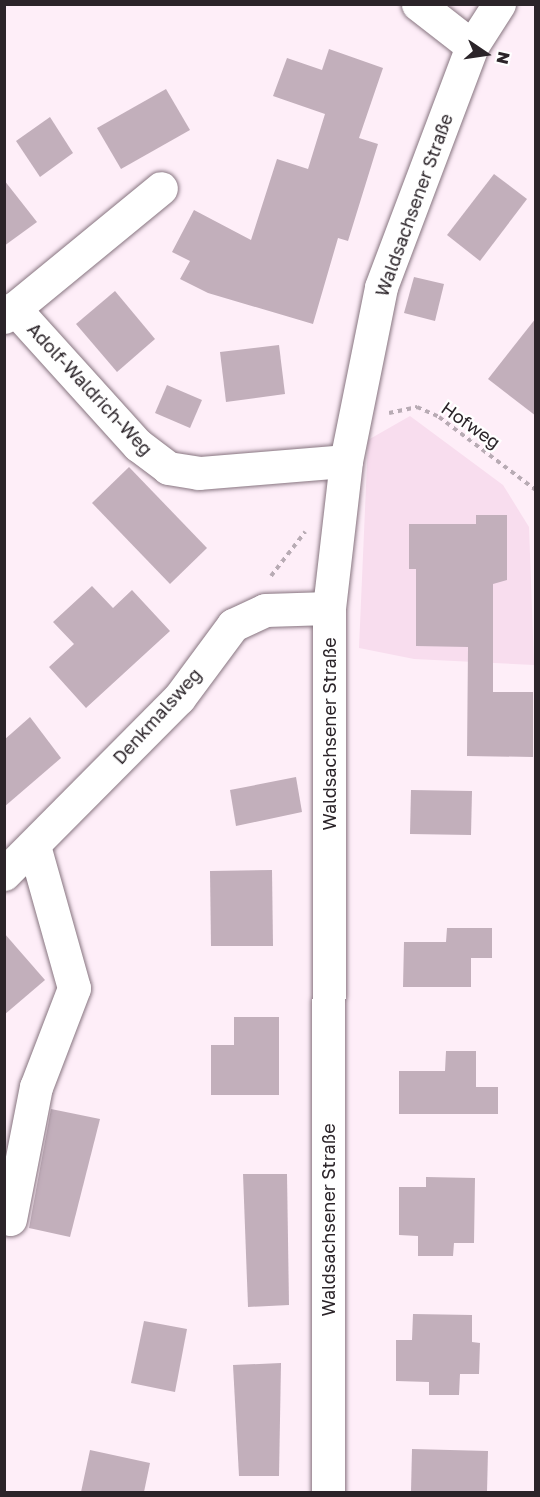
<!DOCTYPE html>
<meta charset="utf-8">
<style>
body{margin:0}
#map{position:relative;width:540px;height:1497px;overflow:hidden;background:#feeef8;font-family:"Golos Text",sans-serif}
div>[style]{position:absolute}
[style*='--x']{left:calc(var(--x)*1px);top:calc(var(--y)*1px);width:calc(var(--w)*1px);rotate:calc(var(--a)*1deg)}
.built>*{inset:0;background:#f8ddee}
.building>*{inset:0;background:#c2afbb}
.path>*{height:4px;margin-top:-2px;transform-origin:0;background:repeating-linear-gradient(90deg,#b8abb4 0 4.5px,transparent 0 9px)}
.roads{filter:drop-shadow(0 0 2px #877580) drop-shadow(0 0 2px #877580)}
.minor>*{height:33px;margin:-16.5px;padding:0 16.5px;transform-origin:16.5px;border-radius:16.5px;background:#fff}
span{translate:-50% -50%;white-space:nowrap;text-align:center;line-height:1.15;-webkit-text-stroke:4.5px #fff;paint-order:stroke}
.street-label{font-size:18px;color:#2b2429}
.frame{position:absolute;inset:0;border:6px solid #2b2429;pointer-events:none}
.north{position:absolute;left:456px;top:24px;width:60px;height:60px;-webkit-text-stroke:4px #fff;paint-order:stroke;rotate:103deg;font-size:16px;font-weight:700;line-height:24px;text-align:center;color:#2b2429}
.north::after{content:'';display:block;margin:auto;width:21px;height:27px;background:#2b2429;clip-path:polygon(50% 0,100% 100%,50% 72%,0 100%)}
</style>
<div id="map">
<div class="built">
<i style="clip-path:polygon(410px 416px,503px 485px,529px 527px,534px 665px,414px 659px,359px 648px,368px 440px)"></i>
</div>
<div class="building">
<i style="clip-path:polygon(329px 49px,383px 68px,359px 138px,378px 144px,348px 241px,338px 238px,313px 324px,208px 293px,180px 279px,190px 261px,172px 252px,194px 210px,251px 240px,277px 159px,308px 169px,325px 114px,273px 96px,287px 58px,322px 70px)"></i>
<i style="clip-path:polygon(166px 89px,190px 130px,121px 169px,97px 128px)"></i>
<i style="clip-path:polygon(50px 117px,73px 153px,40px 177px,16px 141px)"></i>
<i style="clip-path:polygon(494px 174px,527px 199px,480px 261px,447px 235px)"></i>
<i style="clip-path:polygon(4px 180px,37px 222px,4px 246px)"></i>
<i style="clip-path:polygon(414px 277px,444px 284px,435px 321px,404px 313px)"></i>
<i style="clip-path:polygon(115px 291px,155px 339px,117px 372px,76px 324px)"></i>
<i style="clip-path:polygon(536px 318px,536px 416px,488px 379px)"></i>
<i style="clip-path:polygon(279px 345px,285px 394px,226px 402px,220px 352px)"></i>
<i style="clip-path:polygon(167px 385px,202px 400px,190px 428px,155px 413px)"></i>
<i style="clip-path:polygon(129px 467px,207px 548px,170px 584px,92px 503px)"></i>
<i style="clip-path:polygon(476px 515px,507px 515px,507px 580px,493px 584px,493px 692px,533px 692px,533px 757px,467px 756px,468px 647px,416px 646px,416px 569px,409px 569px,409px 524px,476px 524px)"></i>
<i style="clip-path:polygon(92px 586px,113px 608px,132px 590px,170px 631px,86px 708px,49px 667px,74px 644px,53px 622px)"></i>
<i style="clip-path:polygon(30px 717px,61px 758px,4px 807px,4px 740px)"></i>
<i style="clip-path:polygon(296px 777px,302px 812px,236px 826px,230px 790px)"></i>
<i style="clip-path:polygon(411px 790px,472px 791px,471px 835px,410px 834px)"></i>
<i style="clip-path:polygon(272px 870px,273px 946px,211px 946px,210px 871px)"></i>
<i style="clip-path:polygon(447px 928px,492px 928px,492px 958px,471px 958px,471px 987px,403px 987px,404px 942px,446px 942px)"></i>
<i style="clip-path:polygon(4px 933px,45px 980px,4px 1015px)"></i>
<i style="clip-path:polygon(234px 1017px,279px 1017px,279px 1095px,211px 1095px,211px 1045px,234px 1045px)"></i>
<i style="clip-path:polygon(446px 1051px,476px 1051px,476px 1087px,498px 1087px,498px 1114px,399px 1114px,399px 1071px,445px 1071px)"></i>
<i style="clip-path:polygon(51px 1109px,100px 1119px,70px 1237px,29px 1228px)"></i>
<i style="clip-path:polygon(243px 1174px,287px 1174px,289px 1305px,248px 1307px)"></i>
<i style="clip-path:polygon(426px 1177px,475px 1178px,474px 1243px,454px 1243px,453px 1256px,418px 1256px,418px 1236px,399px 1235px,399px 1187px,426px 1187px)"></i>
<i style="clip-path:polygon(413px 1314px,472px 1315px,472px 1342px,480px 1343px,479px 1374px,460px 1374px,459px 1395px,429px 1395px,429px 1382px,396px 1381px,396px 1340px,412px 1340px)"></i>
<i style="clip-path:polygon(144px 1321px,187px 1329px,175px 1392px,131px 1383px)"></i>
<i style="clip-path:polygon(281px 1363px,279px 1476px,239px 1476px,233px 1365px)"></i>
<i style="clip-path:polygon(412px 1449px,488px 1451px,487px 1492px,411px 1492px)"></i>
<i style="clip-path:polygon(90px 1450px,150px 1463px,144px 1492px,81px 1492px)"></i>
</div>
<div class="path">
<i style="--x:389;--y:413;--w:29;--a:-12"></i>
<i style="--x:417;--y:407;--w:24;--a:24"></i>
<i style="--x:439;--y:417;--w:121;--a:37"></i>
<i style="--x:271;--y:576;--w:56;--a:-52.3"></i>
</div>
<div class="roads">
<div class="minor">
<i style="--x:418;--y:4;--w:68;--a:37.9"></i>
<i style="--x:14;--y:308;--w:185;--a:47.9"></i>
<i style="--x:138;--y:445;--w:38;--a:37"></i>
<i style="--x:168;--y:468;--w:31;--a:9"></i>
<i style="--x:199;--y:473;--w:147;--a:-4.7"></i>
<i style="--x:4;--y:317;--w:203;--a:-39.4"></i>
<i style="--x:4;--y:874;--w:248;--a:-45.2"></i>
<i style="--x:179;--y:698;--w:91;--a:-53.5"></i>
<i style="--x:233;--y:625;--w:35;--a:-25"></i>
<i style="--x:265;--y:610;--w:64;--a:-1.8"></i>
<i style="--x:10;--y:1219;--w:135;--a:-78.9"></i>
<i style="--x:36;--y:1087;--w:106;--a:-69"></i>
<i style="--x:74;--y:988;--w:148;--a:-105.7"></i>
<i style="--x:328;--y:1492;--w:884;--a:-89.94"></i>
<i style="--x:329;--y:608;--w:148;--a:-83.4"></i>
<i style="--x:346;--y:461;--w:177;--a:-78.6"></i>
<i style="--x:381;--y:287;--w:258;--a:-69.3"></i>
<i style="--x:472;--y:46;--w:50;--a:-57.3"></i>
</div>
</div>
<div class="street-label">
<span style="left:414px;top:205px;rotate:-70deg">Waldsachsener Straße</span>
<span style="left:90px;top:389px;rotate:47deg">Adolf-Waldrich-Weg</span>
<span style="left:471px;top:425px;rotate:35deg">Hofweg</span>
<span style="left:157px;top:716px;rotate:-48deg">Denkmalsweg</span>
<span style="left:329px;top:734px;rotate:-90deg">Waldsachsener Straße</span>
<span style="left:328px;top:1220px;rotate:-90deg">Waldsachsener Straße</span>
</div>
<div class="frame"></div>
<div class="north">N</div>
</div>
